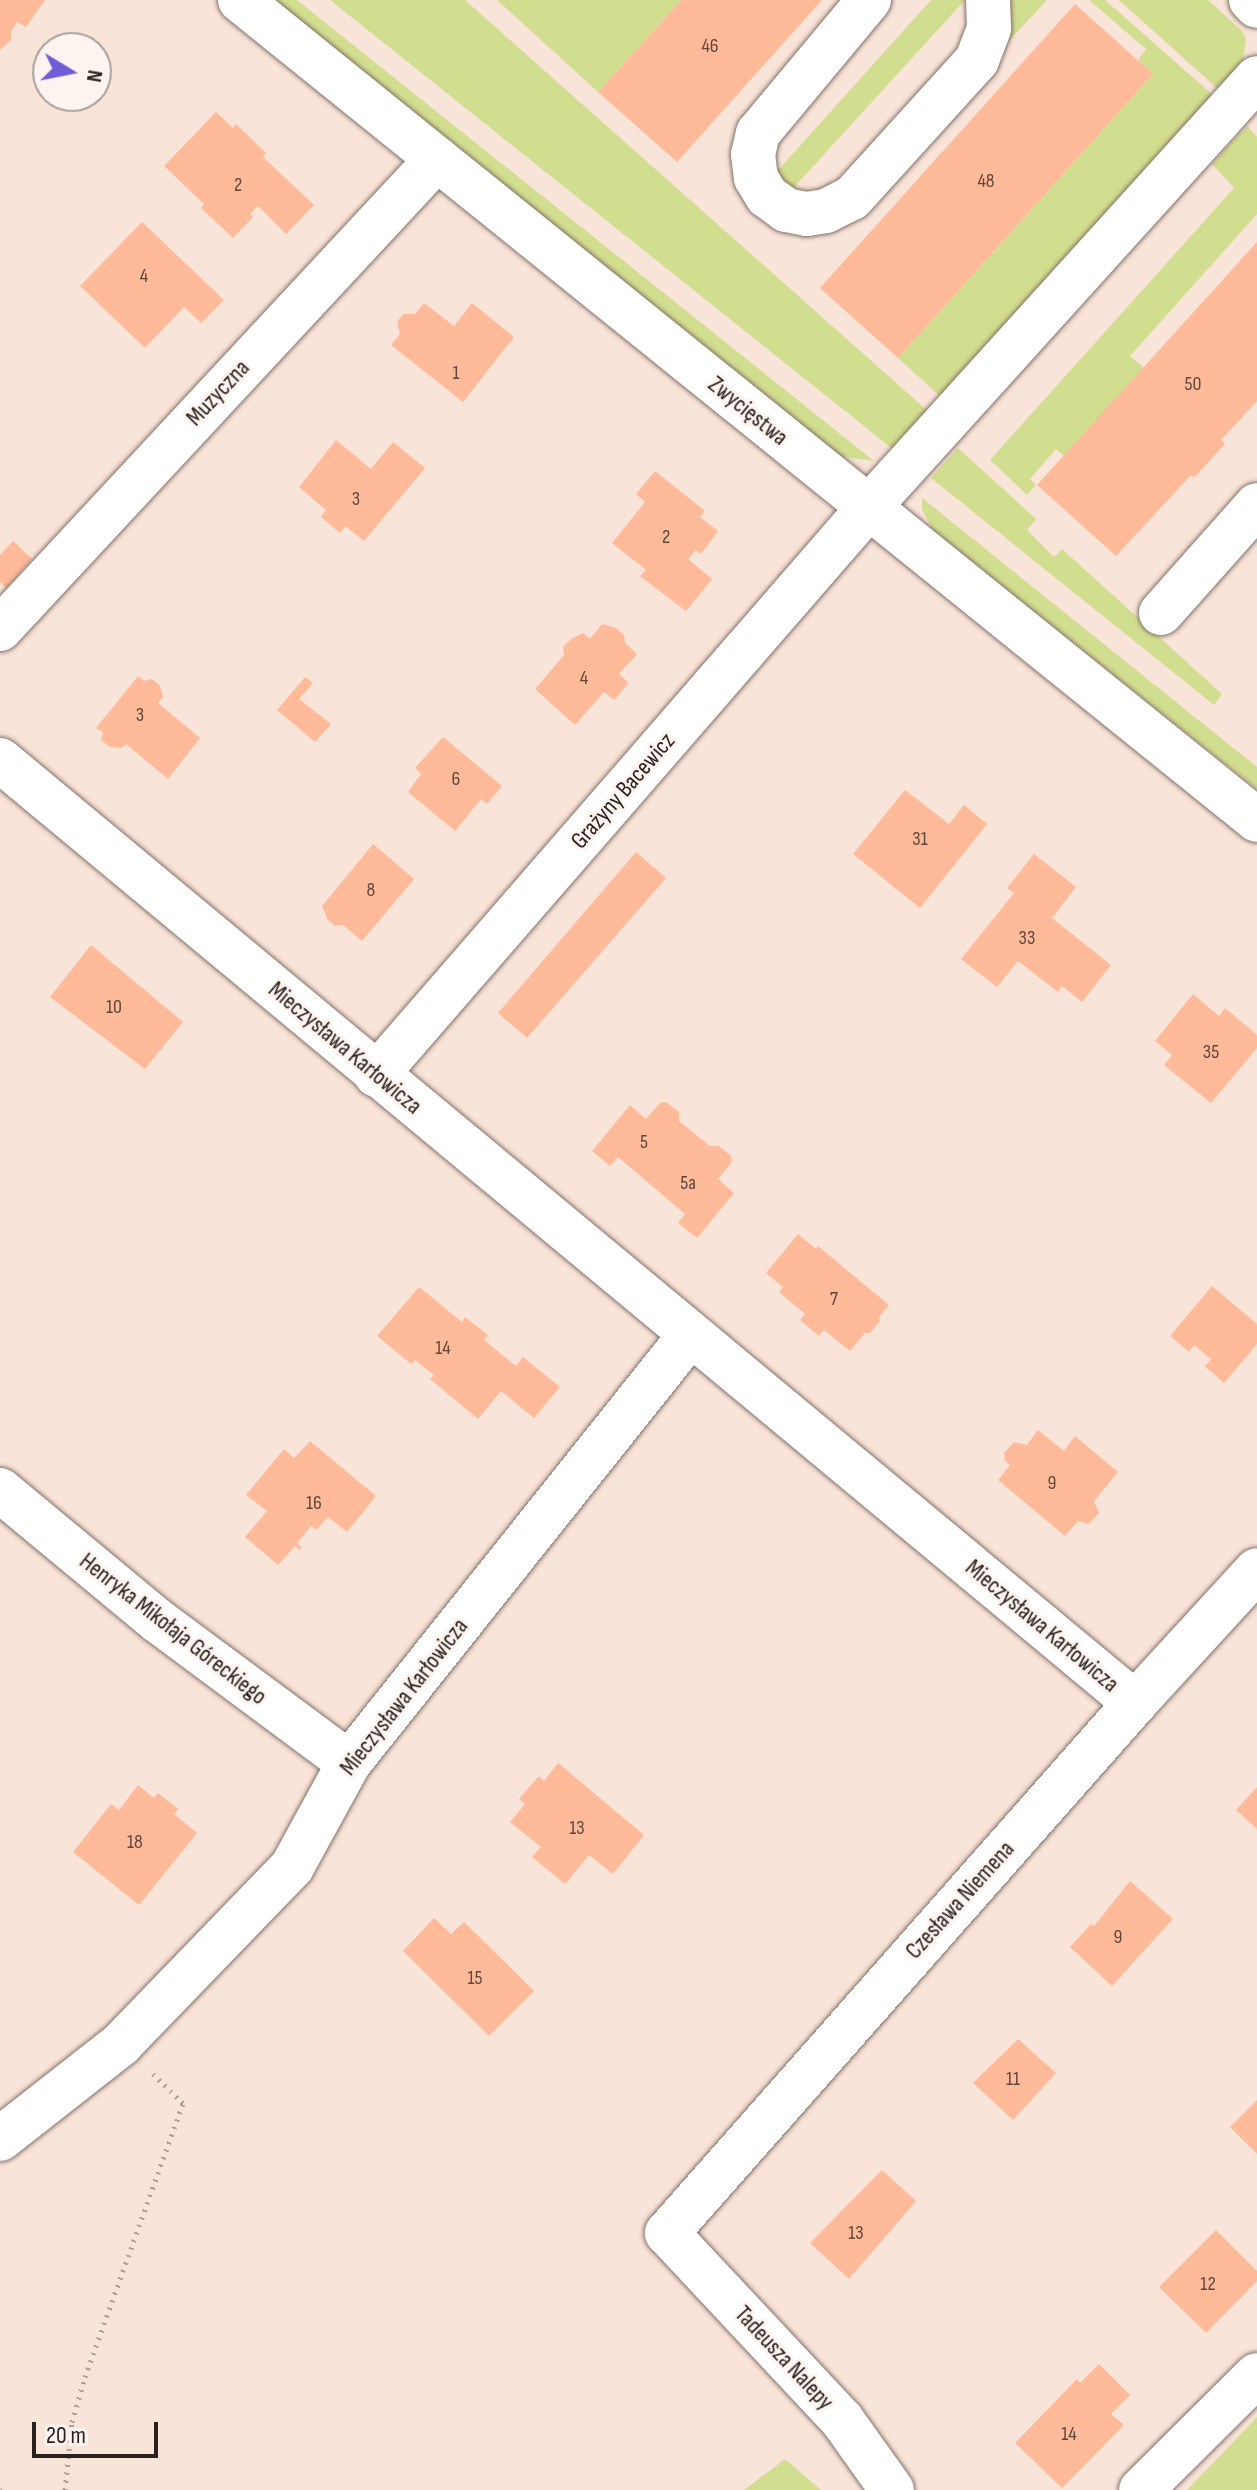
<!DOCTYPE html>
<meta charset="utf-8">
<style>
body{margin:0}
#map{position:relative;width:1257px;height:2490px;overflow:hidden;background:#f9e4d9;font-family:"Sofia Sans Condensed",sans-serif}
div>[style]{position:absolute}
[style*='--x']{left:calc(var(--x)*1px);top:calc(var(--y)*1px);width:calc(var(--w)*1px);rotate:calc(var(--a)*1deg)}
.green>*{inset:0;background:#d2de8f}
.building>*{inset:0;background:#ffba9a}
.path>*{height:5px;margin-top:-2.5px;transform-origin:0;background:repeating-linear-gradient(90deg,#b2a199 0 2px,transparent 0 8px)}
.roads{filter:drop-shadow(0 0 2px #847167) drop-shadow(0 0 2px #847167)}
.minor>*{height:44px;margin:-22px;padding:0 22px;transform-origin:22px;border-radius:22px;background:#fff}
span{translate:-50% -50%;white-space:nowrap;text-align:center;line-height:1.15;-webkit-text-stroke:6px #fdf4f0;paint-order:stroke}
.number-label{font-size:20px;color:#5e473c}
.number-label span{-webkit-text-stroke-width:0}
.street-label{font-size:24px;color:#28211d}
.north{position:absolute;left:32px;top:32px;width:80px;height:80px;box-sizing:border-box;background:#fdf4f0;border:2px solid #a8a09c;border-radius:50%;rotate:100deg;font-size:22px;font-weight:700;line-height:32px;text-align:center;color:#28211d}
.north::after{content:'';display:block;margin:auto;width:28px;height:36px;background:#705ed8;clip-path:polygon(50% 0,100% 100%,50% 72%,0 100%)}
.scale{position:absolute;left:32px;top:2422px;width:126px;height:36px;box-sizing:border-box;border:4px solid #28211d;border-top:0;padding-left:10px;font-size:24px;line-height:28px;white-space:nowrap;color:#28211d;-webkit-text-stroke:6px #fdf4f0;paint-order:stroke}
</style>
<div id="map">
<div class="green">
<i style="clip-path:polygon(268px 0,297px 0,874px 461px,838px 456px)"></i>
<i style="clip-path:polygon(330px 0,465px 0,930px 413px,894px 450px)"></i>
<i style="clip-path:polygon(497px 0,681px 0,598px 92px)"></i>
<i style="clip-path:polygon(931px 0,965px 0,787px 195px,771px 178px)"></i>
<i style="clip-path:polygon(1003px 0,1047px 0,992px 59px)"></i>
<i style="clip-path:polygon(1089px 0,1105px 0,1214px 96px,942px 398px,898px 358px,1153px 74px,1138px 60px,1146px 49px)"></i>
<i style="clip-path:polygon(1119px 0,1208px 0,1242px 31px,1246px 39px,1243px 62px,1218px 89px)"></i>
<i style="clip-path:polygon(1247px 126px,1257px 137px,1257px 214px,1130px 356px,1144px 368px,1064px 456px,1056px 449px,1030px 479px,1036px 485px,1027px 495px,990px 460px,1234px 188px,1212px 164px)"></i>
<i style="clip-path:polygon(958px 448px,1036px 519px,1027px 530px,1054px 557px,1062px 549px,1222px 694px,1214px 705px,931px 478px)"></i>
<i style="clip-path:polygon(922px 498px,1257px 767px,1257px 789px,933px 531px,922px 509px)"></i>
<i style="clip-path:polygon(1257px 2417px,1257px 2490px,1187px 2490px)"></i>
<i style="clip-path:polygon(785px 2459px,821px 2490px,744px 2490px)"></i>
</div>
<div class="building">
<i style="clip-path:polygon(0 0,45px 0,26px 27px,17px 22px,11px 32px,11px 40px,0 50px)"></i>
<i style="clip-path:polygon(681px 0,822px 0,677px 162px,598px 92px)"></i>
<i style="clip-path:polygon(1075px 4px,1153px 74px,898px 358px,820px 288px)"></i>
<i style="clip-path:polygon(216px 112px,233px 128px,236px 124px,266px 153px,263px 157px,314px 205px,286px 234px,258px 206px,250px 214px,253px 217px,233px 238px,201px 208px,204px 204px,164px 166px)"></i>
<i style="clip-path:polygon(142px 222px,224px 300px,201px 323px,184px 307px,145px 348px,80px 286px)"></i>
<i style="clip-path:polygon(1257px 242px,1257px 401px,1221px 440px,1225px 444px,1194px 478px,1191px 475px,1116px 556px,1037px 485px)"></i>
<i style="clip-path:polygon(424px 303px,454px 326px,472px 303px,514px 337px,463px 402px,391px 345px,400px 334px,397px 322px,403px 314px,415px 314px)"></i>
<i style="clip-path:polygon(336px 440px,371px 469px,393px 442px,425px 468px,364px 541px,345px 526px,340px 533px,321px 517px,326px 510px,299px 487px)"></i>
<i style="clip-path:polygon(655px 471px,705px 511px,700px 517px,718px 531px,701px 554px,696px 550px,688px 559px,712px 579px,686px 611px,640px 576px,646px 570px,612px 543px,645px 502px,636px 494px)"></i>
<i style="clip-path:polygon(13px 541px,32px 559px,6px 588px,0 582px,0 555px)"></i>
<i style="clip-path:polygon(602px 624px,616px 628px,624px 635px,625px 643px,637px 654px,619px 674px,629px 683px,614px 700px,604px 692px,575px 725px,535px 689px,564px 655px,563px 647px,571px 639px,583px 633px,590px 639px)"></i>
<i style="clip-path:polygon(138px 676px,144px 681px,152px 679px,160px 686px,163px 697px,158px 703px,200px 738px,168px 779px,126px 744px,121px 748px,110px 747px,101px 740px,103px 732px,96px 728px)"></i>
<i style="clip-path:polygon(305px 677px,313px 683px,299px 699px,331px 724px,315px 742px,277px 710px)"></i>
<i style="clip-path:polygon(443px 737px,502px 786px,487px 804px,481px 799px,455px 831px,408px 792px,421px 774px,415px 768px)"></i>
<i style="clip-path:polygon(905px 790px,949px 824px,964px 805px,987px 824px,920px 908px,853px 854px)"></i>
<i style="clip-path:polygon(373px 844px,414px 879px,362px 941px,343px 925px,335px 926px,328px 920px,322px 906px)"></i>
<i style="clip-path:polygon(636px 852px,666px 878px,527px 1038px,498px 1013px)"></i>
<i style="clip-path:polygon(1034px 854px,1076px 887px,1052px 918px,1111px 965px,1082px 1002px,1062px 986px,1058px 992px,1018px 961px,997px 987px,961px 959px,1014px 893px,1007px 888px)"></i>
<i style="clip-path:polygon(91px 945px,183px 1022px,145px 1069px,50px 997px)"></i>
<i style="clip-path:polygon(1193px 994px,1219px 1016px,1225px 1008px,1257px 1035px,1257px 1048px,1211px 1103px,1164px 1065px,1172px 1055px,1155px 1041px)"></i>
<i style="clip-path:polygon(666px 1102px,679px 1112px,679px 1121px,710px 1146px,719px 1146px,731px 1156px,731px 1163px,718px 1179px,734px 1193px,697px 1238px,678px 1223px,685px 1214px,618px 1157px,610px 1166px,592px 1151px,630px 1105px,646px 1119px,660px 1103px)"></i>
<i style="clip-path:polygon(798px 1234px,816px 1249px,818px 1246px,889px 1305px,879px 1317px,880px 1321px,870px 1333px,865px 1333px,850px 1351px,824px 1330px,819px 1336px,800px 1320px,805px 1314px,779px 1292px,783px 1287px,766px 1273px)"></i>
<i style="clip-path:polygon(1212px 1286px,1257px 1324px,1257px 1344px,1224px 1383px,1205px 1366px,1211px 1359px,1194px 1345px,1189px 1352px,1170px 1336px)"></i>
<i style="clip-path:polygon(419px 1287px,462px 1322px,465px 1317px,488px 1335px,484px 1340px,516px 1366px,523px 1357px,560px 1387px,534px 1418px,501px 1391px,478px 1419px,430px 1379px,434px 1375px,415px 1360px,411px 1364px,377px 1336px)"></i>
<i style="clip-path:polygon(1038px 1430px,1064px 1451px,1075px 1436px,1118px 1472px,1094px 1501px,1099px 1513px,1089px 1524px,1078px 1521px,1065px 1536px,998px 1480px,1010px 1465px,1005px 1461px,1004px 1453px,1014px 1442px,1027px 1445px)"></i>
<i style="clip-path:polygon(310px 1441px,376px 1496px,347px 1532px,328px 1517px,316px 1530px,311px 1526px,297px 1543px,302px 1548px,300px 1550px,295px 1546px,278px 1565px,245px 1537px,267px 1511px,246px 1495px,284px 1449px,294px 1458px)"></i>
<i style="clip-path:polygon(558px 1763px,644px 1835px,613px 1874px,589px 1855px,565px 1884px,532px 1857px,541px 1847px,510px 1822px,525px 1804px,519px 1799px,539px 1776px,544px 1781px)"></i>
<i style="clip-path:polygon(138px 1785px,154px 1798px,158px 1793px,178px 1809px,174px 1814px,197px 1833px,139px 1905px,73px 1852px,111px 1804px,119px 1810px)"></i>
<i style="clip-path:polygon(1257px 1787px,1257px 1829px,1236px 1810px)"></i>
<i style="clip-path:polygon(1130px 1881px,1173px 1919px,1112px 1986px,1070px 1947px,1091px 1924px,1094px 1926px)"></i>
<i style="clip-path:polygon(434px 1918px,451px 1934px,464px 1922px,534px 1991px,489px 2036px,403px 1951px)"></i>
<i style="clip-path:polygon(1018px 2039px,1056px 2073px,1013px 2120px,973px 2083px)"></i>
<i style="clip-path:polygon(1257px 2100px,1257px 2154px,1230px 2127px)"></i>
<i style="clip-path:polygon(882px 2170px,916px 2201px,849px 2279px,810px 2243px)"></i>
<i style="clip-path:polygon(1216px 2230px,1257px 2271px,1257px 2281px,1206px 2333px,1159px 2287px)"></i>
<i style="clip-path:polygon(1099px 2364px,1130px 2395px,1111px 2414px,1124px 2425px,1062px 2488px,1015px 2443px,1077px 2379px,1080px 2383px)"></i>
</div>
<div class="path">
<i style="--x:0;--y:2489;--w:1;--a:45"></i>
<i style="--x:65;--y:2490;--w:68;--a:-84.1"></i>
<i style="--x:72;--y:2422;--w:47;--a:-73.9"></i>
<i style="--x:85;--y:2377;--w:291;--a:-70.3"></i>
<i style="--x:183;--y:2103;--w:45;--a:-135.9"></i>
</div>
<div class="roads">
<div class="minor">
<i style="--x:240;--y:0;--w:1306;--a:38.88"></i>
<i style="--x:869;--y:0;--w:173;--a:129.8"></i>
<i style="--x:758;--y:133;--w:22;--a:103"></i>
<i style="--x:753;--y:154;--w:24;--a:83"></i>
<i style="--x:756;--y:178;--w:21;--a:59"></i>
<i style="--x:767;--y:196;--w:24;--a:36"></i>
<i style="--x:786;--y:210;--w:21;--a:11"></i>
<i style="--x:807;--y:214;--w:19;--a:-9"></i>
<i style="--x:826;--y:211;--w:29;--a:-27"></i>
<i style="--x:852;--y:198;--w:186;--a:-47.8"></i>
<i style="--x:977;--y:60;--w:34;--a:-69"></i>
<i style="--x:989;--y:28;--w:28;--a:-92"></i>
<i style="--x:1251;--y:0;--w:8;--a:45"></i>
<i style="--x:1161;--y:613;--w:144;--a:-48.4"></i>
<i style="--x:0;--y:629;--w:642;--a:-47.08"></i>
<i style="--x:0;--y:760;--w:1476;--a:39.72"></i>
<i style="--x:376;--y:1075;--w:752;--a:-49.04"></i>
<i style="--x:869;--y:507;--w:578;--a:-47.87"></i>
<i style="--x:0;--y:1490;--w:205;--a:39.7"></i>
<i style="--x:158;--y:1621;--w:238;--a:36.6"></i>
<i style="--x:0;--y:2139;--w:154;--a:-38.1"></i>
<i style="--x:121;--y:2044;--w:246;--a:-46"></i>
<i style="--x:292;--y:1867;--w:119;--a:-61.3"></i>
<i style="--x:349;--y:1763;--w:547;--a:-51.45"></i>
<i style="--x:892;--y:2490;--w:86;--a:-125.5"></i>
<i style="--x:842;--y:2420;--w:256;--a:-133.1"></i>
<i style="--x:667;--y:2233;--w:707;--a:-48.55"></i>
<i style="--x:1135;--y:1703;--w:180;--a:-47.5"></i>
<i style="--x:1141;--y:2490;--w:163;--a:-44.8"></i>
</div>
</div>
<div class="number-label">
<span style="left:710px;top:46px">46</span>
<span style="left:986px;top:181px">48</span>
<span style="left:238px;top:185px">2</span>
<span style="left:144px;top:276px">4</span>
<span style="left:456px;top:373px">1</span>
<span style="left:1193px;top:384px">50</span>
<span style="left:356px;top:499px">3</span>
<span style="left:666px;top:537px">2</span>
<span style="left:584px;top:678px">4</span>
<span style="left:140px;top:715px">3</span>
<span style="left:456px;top:779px">6</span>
<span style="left:920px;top:839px">31</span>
<span style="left:371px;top:890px">8</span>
<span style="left:1027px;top:938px">33</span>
<span style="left:114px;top:1007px">10</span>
<span style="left:1211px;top:1052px">35</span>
<span style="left:644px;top:1142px">5</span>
<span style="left:688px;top:1183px">5a</span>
<span style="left:834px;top:1299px">7</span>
<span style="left:443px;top:1348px">14</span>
<span style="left:1052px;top:1483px">9</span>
<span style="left:314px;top:1503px">16</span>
<span style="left:577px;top:1828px">13</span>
<span style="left:135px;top:1842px">18</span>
<span style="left:1118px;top:1937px">9</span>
<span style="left:475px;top:1978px">15</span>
<span style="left:1013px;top:2079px">11</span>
<span style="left:856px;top:2233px">13</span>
<span style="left:1208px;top:2284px">12</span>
<span style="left:1069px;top:2434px">14</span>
</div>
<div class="street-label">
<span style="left:218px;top:393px;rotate:-47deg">Muzyczna</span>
<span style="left:748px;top:411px;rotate:39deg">Zwycięstwa</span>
<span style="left:623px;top:791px;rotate:-49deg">Grażyny Bacewicz</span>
<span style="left:345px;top:1048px;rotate:40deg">Mieczysława Karłowicza</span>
<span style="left:1042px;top:1626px;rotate:40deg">Mieczysława Karłowicza</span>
<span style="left:173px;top:1629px;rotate:38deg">Henryka Mikołaja Góreckiego</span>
<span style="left:404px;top:1697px;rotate:-52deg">Mieczysława Karłowicza</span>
<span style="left:960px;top:1900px;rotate:-48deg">Czesława Niemena</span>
<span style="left:784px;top:2358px;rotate:47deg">Tadeusza Nalepy</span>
</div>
<div class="north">N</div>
<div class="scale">20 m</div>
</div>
